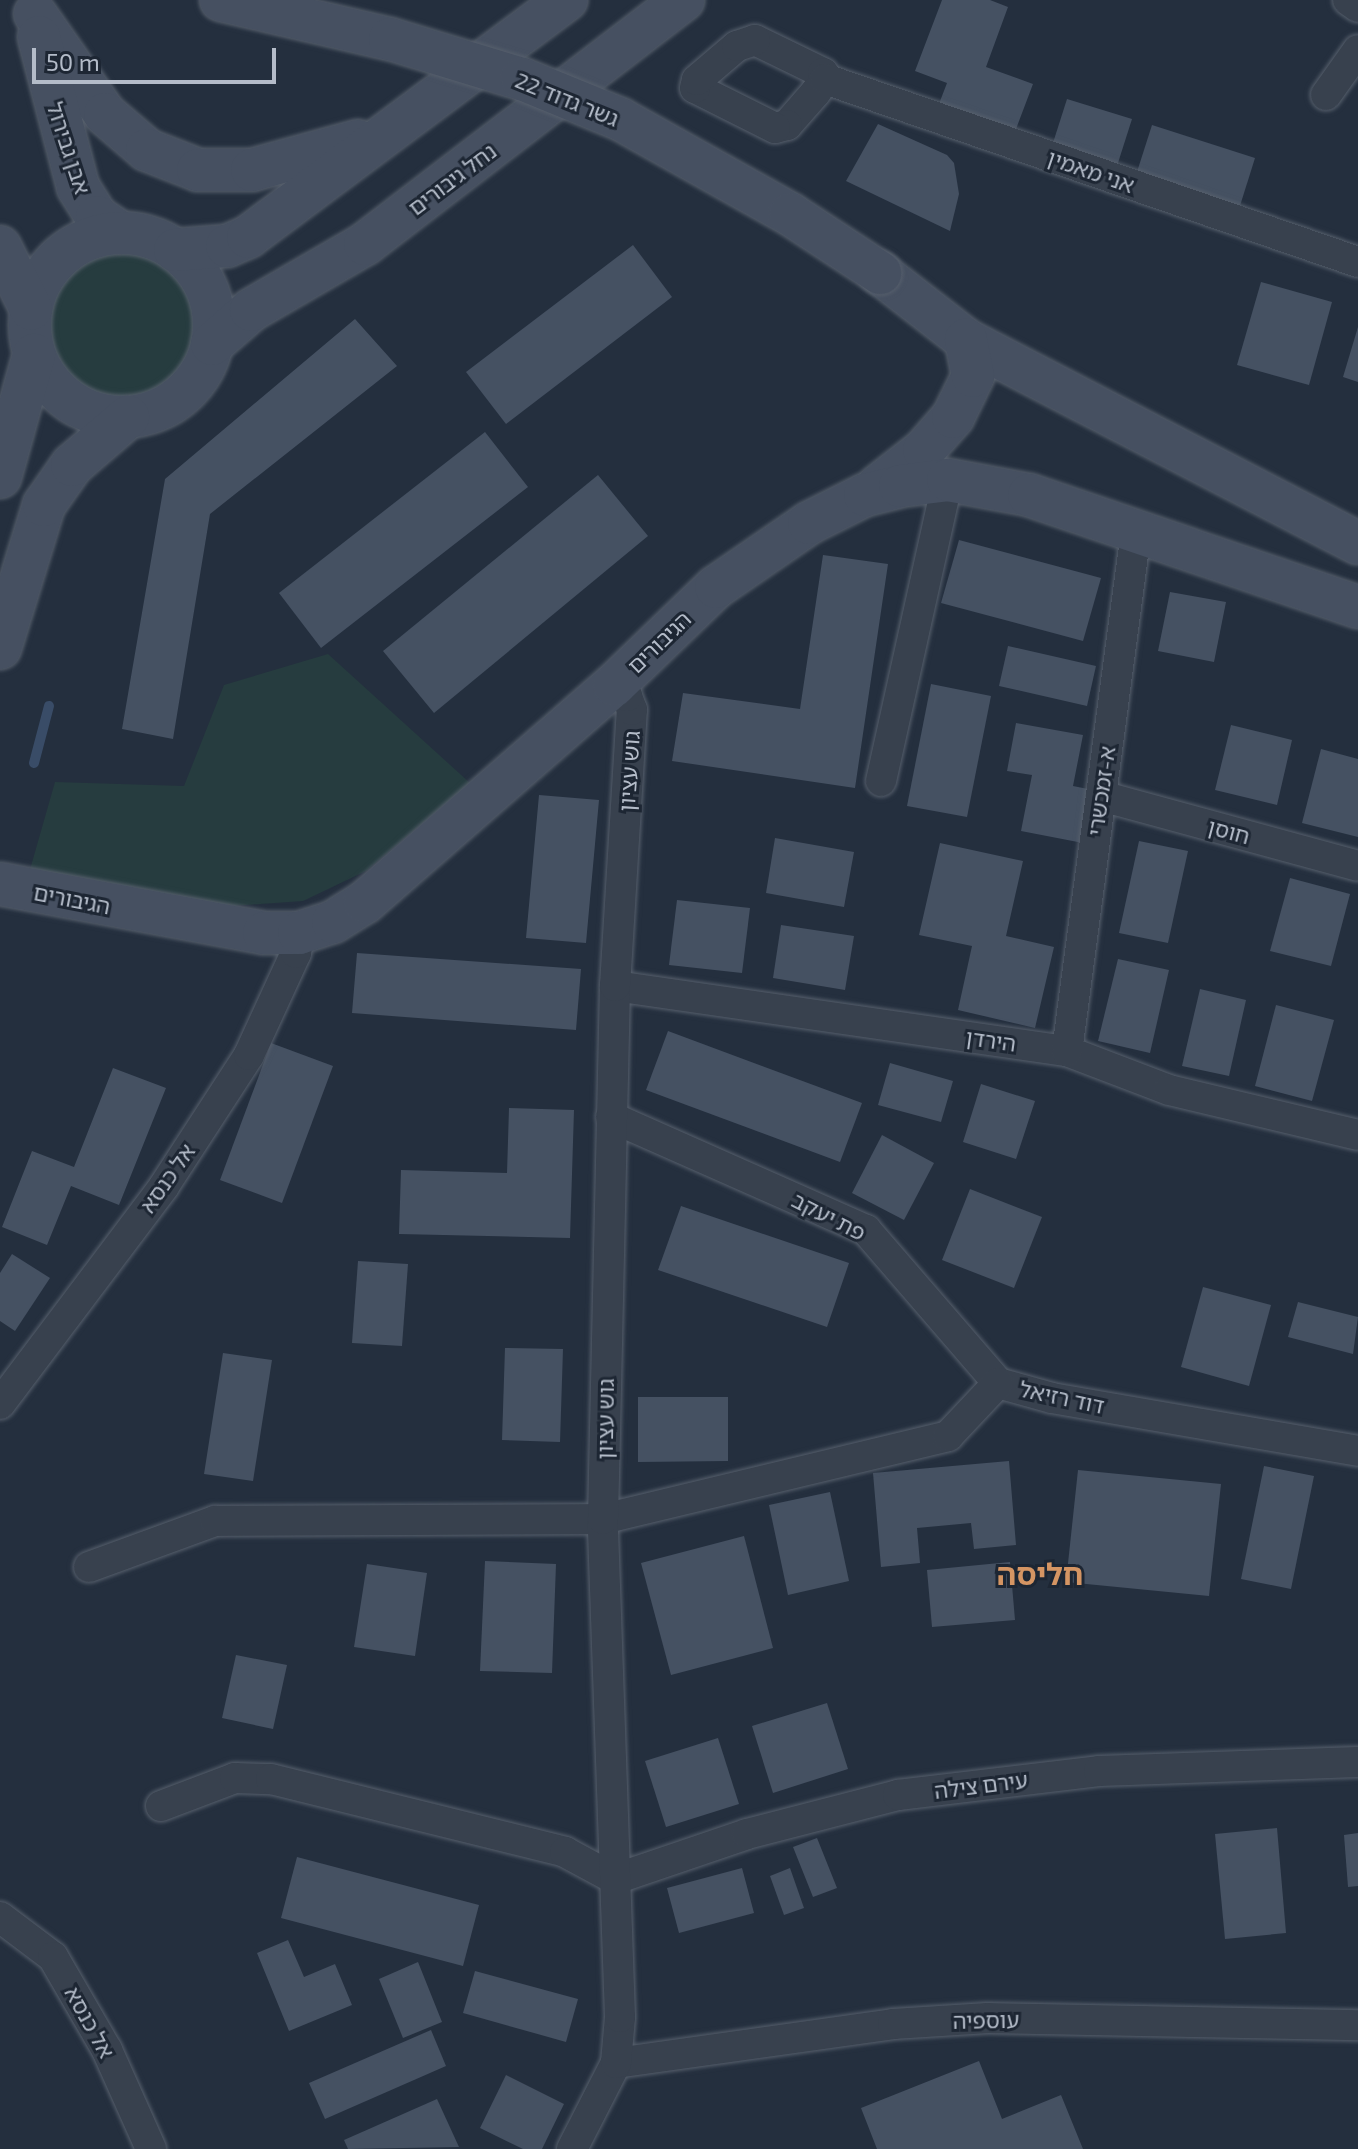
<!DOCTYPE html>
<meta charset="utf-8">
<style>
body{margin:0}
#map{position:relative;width:1358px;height:2149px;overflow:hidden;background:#242f3e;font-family:"Exo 2","Noto Sans Hebrew",sans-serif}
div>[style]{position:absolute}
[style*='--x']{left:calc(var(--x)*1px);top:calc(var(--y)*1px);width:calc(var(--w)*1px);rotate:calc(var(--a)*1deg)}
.green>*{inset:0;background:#263c3f}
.round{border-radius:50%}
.stream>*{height:10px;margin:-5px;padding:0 5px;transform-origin:5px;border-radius:5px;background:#394c67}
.building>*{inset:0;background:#455162}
.roads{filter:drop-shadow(0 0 2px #565f6c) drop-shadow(0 0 2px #565f6c)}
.street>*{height:30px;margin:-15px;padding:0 15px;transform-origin:15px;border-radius:15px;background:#38414e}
.secondary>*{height:42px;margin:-21px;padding:0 21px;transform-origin:21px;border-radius:21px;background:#465061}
.secondary>.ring{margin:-21px;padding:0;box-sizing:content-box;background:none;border:42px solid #465061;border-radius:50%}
.bridges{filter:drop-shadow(0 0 2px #565f6c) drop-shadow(0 0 2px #565f6c)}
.secondary-bridge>*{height:42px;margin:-21px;padding:0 21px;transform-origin:21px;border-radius:21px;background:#465061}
span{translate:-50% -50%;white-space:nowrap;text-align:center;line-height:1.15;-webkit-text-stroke:6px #1d2633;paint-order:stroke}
.street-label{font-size:22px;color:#b4bcc9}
.district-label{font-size:30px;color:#d59563;font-weight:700}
.scale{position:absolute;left:32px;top:48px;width:244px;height:36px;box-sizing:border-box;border:4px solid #b4bcc9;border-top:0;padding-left:10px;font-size:24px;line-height:28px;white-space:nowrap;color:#b4bcc9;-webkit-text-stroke:6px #1d2633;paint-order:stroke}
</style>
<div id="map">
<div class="green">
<i class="round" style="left:47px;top:253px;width:150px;height:150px"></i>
<i style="clip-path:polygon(328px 654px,470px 783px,366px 871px,303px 901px,231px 906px,29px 873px,55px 782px,184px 786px,224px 685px)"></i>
</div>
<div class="stream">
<i style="--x:34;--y:763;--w:59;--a:-75.3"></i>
</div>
<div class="building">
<i style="clip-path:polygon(942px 0,990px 0,1008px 7px,986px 67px,1033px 84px,1013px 137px,937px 109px,947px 83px,915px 71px)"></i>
<i style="clip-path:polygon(1067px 99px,1132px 119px,1117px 166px,1052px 146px)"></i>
<i style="clip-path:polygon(878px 124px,947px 155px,954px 163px,959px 194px,950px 231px,846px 181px)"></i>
<i style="clip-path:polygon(1152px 125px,1255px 158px,1239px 209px,1136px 175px)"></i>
<i style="clip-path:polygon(633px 245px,672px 297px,506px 424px,466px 372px)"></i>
<i style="clip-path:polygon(1261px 282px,1332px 302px,1309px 385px,1237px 365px)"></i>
<i style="clip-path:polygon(355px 319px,397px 366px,210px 514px,173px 739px,122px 729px,165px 479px)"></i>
<i style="clip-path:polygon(1358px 327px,1358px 382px,1343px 377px)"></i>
<i style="clip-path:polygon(485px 432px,528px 487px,321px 648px,279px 593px)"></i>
<i style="clip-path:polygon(598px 475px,648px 536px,434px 713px,383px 651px)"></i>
<i style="clip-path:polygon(959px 540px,1101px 578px,1083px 641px,941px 603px)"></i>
<i style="clip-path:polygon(823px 555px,888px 564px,855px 788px,672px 761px,683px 693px,800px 709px)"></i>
<i style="clip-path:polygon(1170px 592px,1226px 602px,1214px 662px,1158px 651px)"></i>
<i style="clip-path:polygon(1008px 646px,1096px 666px,1087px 706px,999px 686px)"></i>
<i style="clip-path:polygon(931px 684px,991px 696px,967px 817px,907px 806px)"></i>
<i style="clip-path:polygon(1016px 723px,1083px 735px,1073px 786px,1093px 790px,1083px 843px,1021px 831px,1032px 775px,1007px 771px)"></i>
<i style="clip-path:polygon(1231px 725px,1292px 740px,1277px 805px,1215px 790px)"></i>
<i style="clip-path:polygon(1321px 749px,1358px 759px,1358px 837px,1302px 823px)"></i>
<i style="clip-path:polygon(539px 795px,599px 800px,586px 943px,526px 938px)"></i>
<i style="clip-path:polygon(775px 838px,854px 852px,844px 907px,766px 893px)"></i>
<i style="clip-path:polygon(1139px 841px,1188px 851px,1168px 943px,1119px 933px)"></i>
<i style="clip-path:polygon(940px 843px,1023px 861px,1006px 936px,1054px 947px,1035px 1028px,958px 1010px,972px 946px,919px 935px)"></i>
<i style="clip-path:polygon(1290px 878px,1350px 894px,1331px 966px,1270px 951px)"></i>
<i style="clip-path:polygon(677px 900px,750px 908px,742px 973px,669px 965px)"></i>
<i style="clip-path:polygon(781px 925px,854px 936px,845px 990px,773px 978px)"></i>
<i style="clip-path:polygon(357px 953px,581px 969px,576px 1030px,352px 1013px)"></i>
<i style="clip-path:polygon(1118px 959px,1169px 970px,1150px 1053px,1098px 1041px)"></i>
<i style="clip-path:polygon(1200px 989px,1246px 1000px,1229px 1076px,1182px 1066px)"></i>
<i style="clip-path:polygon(1276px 1005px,1334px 1020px,1312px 1101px,1255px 1086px)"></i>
<i style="clip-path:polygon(668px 1031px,862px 1103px,840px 1162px,646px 1090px)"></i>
<i style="clip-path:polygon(271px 1043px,333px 1066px,282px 1203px,220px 1180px)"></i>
<i style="clip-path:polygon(890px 1063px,953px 1081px,941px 1122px,878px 1105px)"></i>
<i style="clip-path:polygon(113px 1068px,166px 1088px,119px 1205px,71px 1186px,47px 1245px,2px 1227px,32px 1151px,74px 1167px)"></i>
<i style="clip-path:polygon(981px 1084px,1035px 1101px,1016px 1159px,963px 1142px)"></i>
<i style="clip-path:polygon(509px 1108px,574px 1110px,570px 1238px,399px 1234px,401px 1170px,507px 1173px)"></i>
<i style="clip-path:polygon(882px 1135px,934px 1163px,904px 1220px,852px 1193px)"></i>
<i style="clip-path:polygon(970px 1189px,1042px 1217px,1014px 1288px,942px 1260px)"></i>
<i style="clip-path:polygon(681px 1206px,849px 1263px,827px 1327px,658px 1270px)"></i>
<i style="clip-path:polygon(12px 1254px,50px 1278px,15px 1331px,0 1321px,0 1273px)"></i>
<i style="clip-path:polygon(358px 1261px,408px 1264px,402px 1346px,352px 1343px)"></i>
<i style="clip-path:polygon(1203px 1287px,1271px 1305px,1249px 1386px,1181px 1367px)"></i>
<i style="clip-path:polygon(1298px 1302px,1358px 1317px,1353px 1354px,1288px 1337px)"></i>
<i style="clip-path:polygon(505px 1348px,563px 1349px,560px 1442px,502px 1440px)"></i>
<i style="clip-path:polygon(223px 1353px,272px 1360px,253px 1481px,204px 1474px)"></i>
<i style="clip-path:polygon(638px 1397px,728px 1397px,728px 1461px,638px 1462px)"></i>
<i style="clip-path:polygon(1009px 1461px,1016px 1545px,974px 1549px,971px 1523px,917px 1528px,920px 1563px,881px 1567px,873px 1473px)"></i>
<i style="clip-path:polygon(1264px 1466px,1314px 1476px,1291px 1589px,1241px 1579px)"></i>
<i style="clip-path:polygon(1078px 1470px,1221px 1484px,1209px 1596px,1066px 1582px)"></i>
<i style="clip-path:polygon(830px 1492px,849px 1581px,788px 1595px,769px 1505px)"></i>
<i style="clip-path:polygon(744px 1536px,773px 1648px,671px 1675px,641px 1563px)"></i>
<i style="clip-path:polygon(485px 1561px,556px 1564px,552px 1673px,480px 1671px)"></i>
<i style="clip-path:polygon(1010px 1562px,1015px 1620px,932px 1627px,927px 1570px)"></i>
<i style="clip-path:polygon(367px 1564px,427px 1573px,415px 1656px,354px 1647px)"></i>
<i style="clip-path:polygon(236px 1655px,287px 1665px,273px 1729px,222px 1718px)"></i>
<i style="clip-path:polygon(827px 1703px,848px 1769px,773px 1793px,752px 1726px)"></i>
<i style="clip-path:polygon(718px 1738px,739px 1804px,666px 1827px,645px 1761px)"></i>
<i style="clip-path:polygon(1277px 1828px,1286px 1933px,1225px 1939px,1215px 1834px)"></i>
<i style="clip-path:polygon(1358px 1833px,1358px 1886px,1348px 1887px,1344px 1835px)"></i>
<i style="clip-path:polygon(817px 1838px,837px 1888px,813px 1897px,793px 1847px)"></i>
<i style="clip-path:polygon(297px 1857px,479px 1905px,463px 1966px,281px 1918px)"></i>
<i style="clip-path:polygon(742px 1868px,754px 1913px,679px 1933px,667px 1888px)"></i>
<i style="clip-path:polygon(790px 1868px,804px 1908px,784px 1915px,770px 1876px)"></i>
<i style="clip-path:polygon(288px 1940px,304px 1977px,335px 1964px,352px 2005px,289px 2031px,257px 1953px)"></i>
<i style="clip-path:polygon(418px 1962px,442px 2022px,403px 2038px,379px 1979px)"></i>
<i style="clip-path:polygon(475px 1971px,578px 1999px,566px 2042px,463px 2013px)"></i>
<i style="clip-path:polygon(431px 2030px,446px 2066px,325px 2119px,309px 2083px)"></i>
<i style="clip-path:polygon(979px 2061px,1002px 2119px,1061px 2095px,1083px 2149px,877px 2149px,861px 2108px)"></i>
<i style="clip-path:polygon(506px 2075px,564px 2104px,542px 2149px,523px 2149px,480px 2128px)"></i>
<i style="clip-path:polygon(437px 2099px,459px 2147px,348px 2149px,344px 2140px)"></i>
</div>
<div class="roads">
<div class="street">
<i style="--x:1348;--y:0;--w:12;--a:35"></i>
<i style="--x:755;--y:40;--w:76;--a:25.9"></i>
<i style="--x:823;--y:73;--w:6;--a:72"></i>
<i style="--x:825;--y:79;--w:16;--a:125"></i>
<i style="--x:816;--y:92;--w:44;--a:131.3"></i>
<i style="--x:787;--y:125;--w:12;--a:166"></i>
<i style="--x:775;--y:128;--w:89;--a:-153.4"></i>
<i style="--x:695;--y:88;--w:8;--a:-76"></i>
<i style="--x:697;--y:80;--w:52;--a:-40.4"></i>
<i style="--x:737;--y:46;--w:19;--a:-18"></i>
<i style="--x:825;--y:79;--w:564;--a:18.95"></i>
<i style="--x:1326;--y:95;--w:55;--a:-54.6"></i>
<i style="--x:881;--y:781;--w:308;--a:-77.5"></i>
<i style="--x:1101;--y:796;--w:266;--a:15.2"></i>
<i style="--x:615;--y:986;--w:457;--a:8.2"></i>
<i style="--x:1067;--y:1051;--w:109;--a:20.9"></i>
<i style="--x:1169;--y:1090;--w:194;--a:13.4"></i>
<i style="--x:1067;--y:1051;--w:524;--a:-82.43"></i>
<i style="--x:611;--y:1117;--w:279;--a:23.9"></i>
<i style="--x:866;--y:1230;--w:202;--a:49.2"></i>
<i style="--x:998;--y:1383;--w:56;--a:15.5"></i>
<i style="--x:1052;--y:1398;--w:311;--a:9.8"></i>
<i style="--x:0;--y:1404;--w:273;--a:-53"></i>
<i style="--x:164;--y:1186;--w:156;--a:-57"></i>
<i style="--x:249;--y:1055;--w:112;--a:-65.3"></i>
<i style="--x:296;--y:953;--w:20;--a:-81"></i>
<i style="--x:89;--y:1567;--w:134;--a:-20.1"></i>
<i style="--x:215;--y:1521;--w:388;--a:-0.3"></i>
<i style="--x:603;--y:1519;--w:355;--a:-13.5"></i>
<i style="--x:948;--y:1436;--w:73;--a:-46.7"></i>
<i style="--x:161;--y:1806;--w:79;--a:-20.7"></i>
<i style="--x:235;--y:1778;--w:36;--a:2"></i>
<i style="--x:271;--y:1779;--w:303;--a:13.9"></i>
<i style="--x:565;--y:1852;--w:57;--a:28.4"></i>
<i style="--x:615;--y:1879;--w:139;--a:-18.8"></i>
<i style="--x:747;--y:1834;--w:156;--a:-14.5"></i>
<i style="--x:898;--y:1795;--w:202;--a:-6.8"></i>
<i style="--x:1099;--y:1771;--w:259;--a:-2"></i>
<i style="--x:0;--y:1917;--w:66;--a:37"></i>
<i style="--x:53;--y:1957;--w:108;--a:59.9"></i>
<i style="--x:107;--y:2050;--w:108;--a:66"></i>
<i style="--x:616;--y:2063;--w:280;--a:-8"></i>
<i style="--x:893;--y:2024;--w:95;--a:-3.6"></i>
<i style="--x:988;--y:2018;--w:370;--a:1.1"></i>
<i style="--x:572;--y:2149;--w:97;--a:-62.9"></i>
<i style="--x:616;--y:2063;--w:46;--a:-85"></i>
<i style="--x:620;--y:2017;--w:498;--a:-92"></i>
<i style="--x:603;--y:1519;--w:533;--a:-88.71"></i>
<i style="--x:615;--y:986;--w:277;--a:-86.5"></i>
<i style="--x:632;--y:710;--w:15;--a:-110"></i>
<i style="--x:627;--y:696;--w:17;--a:-140"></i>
</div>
<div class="secondary">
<i style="--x:35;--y:14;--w:122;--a:55"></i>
<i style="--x:105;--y:114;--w:55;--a:40.6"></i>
<i style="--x:147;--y:150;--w:55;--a:21.4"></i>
<i style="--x:198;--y:170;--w:54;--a:0"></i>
<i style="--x:252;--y:170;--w:110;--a:-15.3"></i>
<i style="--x:39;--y:37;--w:155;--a:75.4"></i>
<i style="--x:78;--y:187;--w:36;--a:58"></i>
<i style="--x:97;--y:217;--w:29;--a:34"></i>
<i class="ring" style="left:30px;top:233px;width:142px;height:142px"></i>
<i style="--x:0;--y:247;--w:69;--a:63.4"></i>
<i style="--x:175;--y:250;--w:52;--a:-4.4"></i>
<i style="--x:227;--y:246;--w:23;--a:-23"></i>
<i style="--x:248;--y:237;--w:397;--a:-36.7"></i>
<i style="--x:880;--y:273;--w:109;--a:37.9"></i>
<i style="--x:966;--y:340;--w:441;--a:27.4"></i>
<i style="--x:212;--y:344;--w:52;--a:-41.1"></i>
<i style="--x:251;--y:310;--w:132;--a:-30.1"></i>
<i style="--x:365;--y:244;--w:401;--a:-37.5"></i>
<i style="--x:0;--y:477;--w:127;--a:-74.4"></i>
<i style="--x:877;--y:487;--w:60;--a:-38.2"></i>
<i style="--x:924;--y:450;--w:44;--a:-48.7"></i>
<i style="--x:953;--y:417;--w:46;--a:-64"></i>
<i style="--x:973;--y:376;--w:37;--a:-101"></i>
<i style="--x:0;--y:648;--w:150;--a:-72.9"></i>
<i style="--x:44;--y:505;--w:49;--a:-55"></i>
<i style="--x:72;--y:465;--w:74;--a:-40.6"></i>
<i style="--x:0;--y:884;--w:269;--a:10.5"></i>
<i style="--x:264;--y:933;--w:35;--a:0"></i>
<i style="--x:299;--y:933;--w:36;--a:-18"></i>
<i style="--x:333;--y:922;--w:38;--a:-32"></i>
<i style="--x:365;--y:902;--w:330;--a:-41.1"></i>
<i style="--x:614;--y:685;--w:141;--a:-43.9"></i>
<i style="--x:716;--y:587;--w:113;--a:-34.5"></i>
<i style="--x:809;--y:523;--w:63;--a:-26.6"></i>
<i style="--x:865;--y:495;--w:36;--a:-14"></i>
<i style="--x:900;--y:486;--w:48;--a:-7.1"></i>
<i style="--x:948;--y:480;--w:82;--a:10.5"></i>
<i style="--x:1029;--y:495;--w:348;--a:18.8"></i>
</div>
</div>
<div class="bridges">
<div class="secondary-bridge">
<i style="--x:221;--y:0;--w:173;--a:13"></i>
<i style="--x:390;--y:39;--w:138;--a:16.9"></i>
<i style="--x:522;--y:79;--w:106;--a:22.2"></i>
<i style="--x:620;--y:119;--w:195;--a:29.2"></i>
<i style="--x:790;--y:214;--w:108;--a:33.2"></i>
</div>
</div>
<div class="street-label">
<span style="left:567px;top:99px;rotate:22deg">גשר גדוד 22</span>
<span style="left:69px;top:148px;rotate:72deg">אבן גבירול</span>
<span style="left:1091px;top:171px;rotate:19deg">אני מאמין</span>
<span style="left:452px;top:179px;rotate:-37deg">נחל גיבורים</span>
<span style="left:659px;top:642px;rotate:-44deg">הגיבורים</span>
<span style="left:629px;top:771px;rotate:-86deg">גוש עציון</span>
<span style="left:1101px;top:791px;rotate:-82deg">א-זמכשרי</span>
<span style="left:1229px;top:831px;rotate:15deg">חוסן</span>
<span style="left:72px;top:899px;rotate:11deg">הגיבורים</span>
<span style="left:991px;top:1040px;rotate:8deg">הירדן</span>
<span style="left:167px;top:1178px;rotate:-55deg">אל כנסא</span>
<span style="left:829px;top:1216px;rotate:27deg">פת יעקב</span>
<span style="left:1062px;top:1397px;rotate:12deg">דוד רזיאל</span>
<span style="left:605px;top:1419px;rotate:-89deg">גוש עציון</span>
<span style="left:981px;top:1785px;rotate:-7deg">עירם צילה</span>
<span style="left:986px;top:2020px;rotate:-1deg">עוספיה</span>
<span style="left:90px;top:2022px;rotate:61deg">אל כנסא</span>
</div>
<div class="district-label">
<span style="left:1040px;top:1573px">חליסה</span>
</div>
<div class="scale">50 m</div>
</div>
